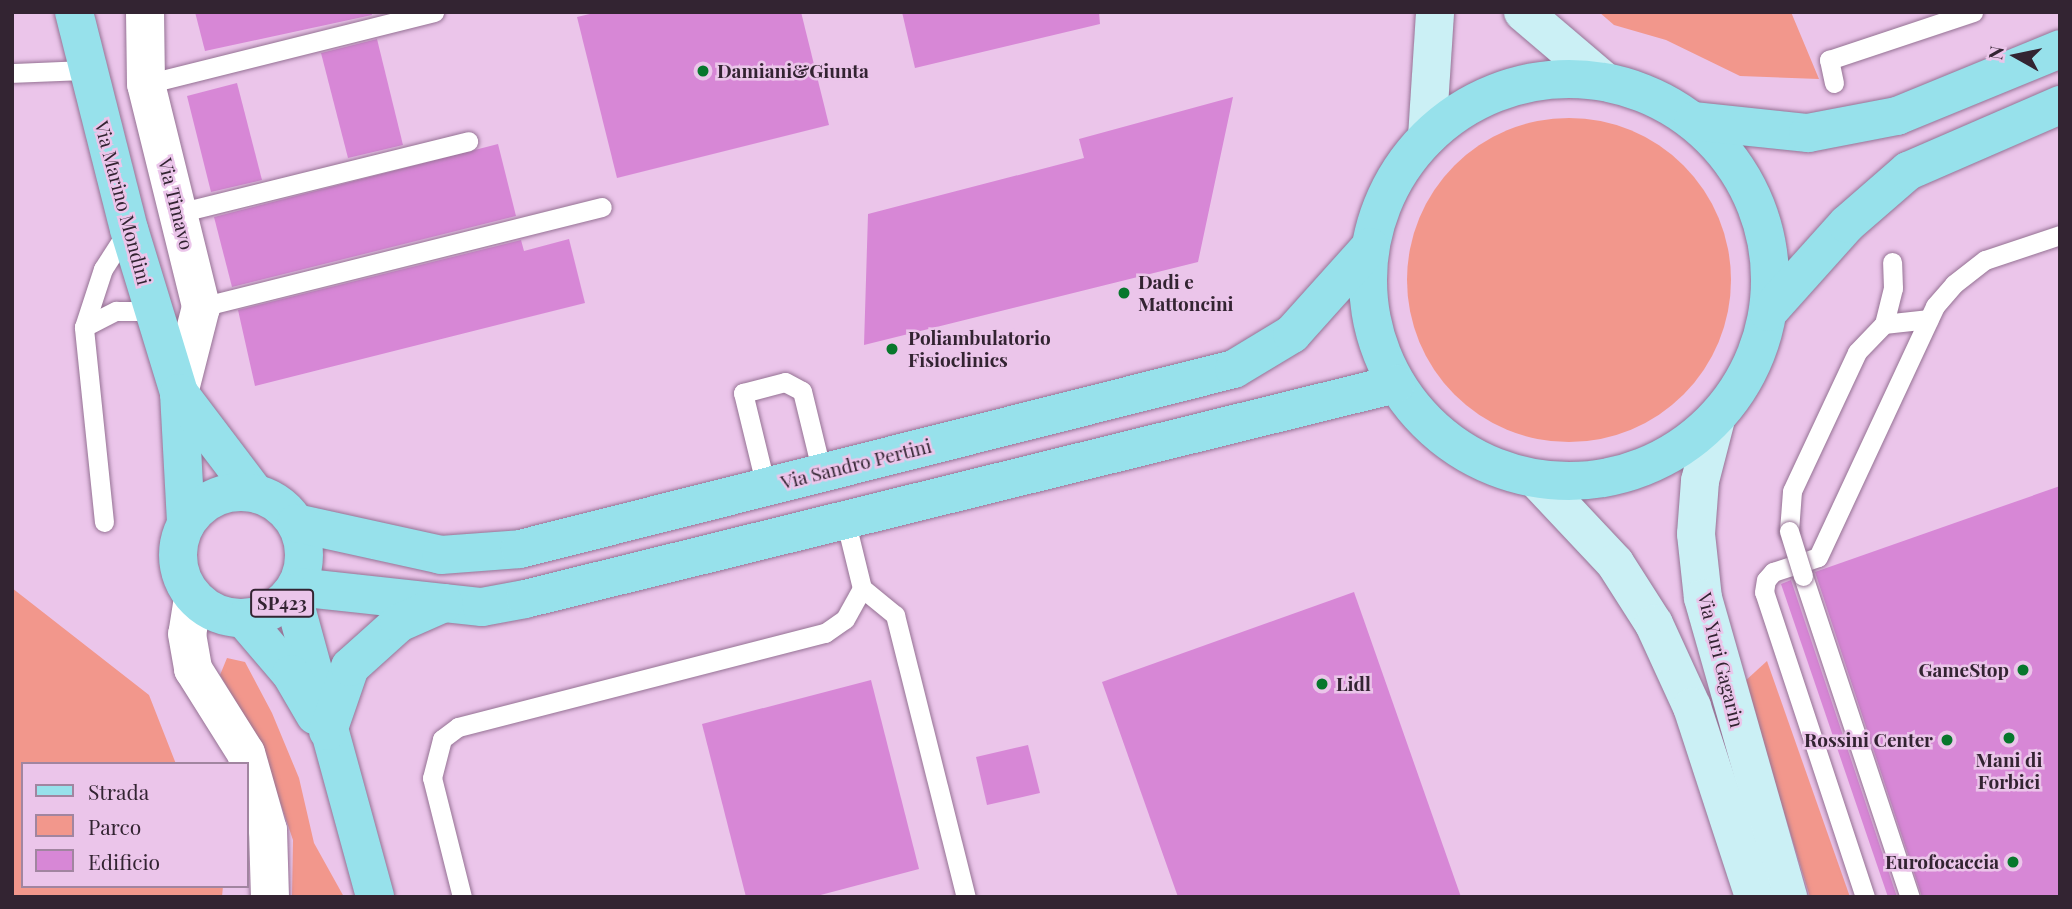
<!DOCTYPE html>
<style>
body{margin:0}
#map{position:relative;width:2072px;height:909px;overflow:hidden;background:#ebc5ea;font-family:"Playfair Display",serif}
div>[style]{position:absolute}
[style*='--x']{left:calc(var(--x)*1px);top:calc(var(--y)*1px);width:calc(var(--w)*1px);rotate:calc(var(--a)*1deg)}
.green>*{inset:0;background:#f2978c}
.round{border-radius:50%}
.building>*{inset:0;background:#d787d6}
.roads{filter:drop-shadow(0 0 2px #957294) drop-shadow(0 0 2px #957294)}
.lane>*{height:19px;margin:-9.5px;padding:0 9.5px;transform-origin:9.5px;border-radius:9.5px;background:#fff}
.street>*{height:38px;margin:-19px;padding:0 19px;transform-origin:19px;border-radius:19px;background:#fff}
.secondary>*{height:38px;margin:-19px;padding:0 19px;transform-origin:19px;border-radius:19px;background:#cbf0f5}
.primary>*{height:38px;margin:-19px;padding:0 19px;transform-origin:19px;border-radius:19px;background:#97e1eb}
.primary>.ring{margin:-19px;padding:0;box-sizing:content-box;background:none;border:38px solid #97e1eb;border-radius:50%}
.bridges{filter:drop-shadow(0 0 2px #957294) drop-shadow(0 0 2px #957294)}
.lane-bridge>*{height:19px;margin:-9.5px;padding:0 9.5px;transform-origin:9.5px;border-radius:9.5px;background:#fff}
.dots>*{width:19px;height:19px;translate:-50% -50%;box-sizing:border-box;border:4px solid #ebc5ea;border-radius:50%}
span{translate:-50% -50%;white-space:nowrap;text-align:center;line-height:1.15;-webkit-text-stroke:5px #ebc5ea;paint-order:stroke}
.shield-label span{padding:2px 5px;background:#ebc5ea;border:2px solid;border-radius:5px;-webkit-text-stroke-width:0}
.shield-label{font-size:18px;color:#332432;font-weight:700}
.poi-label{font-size:19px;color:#332432;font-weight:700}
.left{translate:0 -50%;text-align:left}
.right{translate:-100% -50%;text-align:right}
.street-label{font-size:19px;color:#332432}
.frame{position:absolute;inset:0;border:14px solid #332432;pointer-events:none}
.legend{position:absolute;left:21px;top:762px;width:228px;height:126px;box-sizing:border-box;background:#ebc5ea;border:2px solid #a185a0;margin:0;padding:9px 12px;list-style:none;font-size:21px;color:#332432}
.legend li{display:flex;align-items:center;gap:14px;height:35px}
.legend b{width:35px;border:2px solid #a185a0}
.north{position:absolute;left:1981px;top:21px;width:70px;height:70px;-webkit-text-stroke:5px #ebc5ea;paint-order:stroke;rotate:279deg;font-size:19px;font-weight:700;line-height:28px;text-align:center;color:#332432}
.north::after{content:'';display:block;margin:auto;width:24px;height:32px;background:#332432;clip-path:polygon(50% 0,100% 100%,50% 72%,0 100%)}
</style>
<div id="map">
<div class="green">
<i style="clip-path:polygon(1599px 12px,1791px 12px,1819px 79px,1740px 76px,1666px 40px,1614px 25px)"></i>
<i class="round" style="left:1407px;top:118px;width:324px;height:324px"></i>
<i style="clip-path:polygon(12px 588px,149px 695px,176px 764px,23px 764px,23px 886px,223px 886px,222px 897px,12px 897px)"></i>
<i style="clip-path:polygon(227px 658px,245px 662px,272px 713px,299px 778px,314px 843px,344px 897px,292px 897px,293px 840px,259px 740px,220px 675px)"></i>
<i style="clip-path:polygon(1767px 661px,1850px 897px,1810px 897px,1744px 682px)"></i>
</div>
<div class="building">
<i style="clip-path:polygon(195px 12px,371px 12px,372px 15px,205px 51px)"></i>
<i style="clip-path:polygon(598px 12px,801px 12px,829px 125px,617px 178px,577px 17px)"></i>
<i style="clip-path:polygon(902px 12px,1099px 12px,1100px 24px,915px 68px)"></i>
<i style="clip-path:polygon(377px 39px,403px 145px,348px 158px,321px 53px)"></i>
<i style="clip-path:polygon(237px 83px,262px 180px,211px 192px,187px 96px)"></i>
<i style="clip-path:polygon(1233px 97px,1198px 262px,864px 345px,868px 214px,1084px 158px,1079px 139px)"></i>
<i style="clip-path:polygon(498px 144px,516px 216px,232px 287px,214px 217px)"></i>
<i style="clip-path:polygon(569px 239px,585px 303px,255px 386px,238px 310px,521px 240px,524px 251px)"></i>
<i style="clip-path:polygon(2060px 486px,2060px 897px,1922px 897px,1815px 572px)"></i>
<i style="clip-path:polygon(1791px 580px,1897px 897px,1888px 897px,1781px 584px)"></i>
<i style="clip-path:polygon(1354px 592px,1461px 897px,1178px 897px,1102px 682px)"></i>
<i style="clip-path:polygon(871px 680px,919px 869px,813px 897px,746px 897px,702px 724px)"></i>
<i style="clip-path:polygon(1028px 745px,1040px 793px,987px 805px,976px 757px)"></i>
</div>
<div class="roads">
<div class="lane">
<i style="--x:12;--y:73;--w:75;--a:-2.3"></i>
<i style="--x:1834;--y:83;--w:24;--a:-102"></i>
<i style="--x:1829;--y:60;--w:152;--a:-18.4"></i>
<i style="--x:146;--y:84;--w:297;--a:-14"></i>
<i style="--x:178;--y:213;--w:299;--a:-13.9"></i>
<i style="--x:201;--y:307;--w:413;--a:-14"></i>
<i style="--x:1884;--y:324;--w:45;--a:-6.3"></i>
<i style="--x:84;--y:327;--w:36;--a:-27"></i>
<i style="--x:116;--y:311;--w:38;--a:0"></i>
<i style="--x:766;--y:487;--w:97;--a:-103.7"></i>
<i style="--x:743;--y:393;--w:43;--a:-14.7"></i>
<i style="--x:785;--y:382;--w:19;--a:28"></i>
<i style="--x:802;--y:391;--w:84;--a:76.3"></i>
<i style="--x:845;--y:519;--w:71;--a:76.2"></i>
<i style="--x:862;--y:588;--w:43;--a:39.3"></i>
<i style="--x:895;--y:615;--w:291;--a:75.9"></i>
<i style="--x:104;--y:522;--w:196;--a:-95.9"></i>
<i style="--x:84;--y:327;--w:61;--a:-71.9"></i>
<i style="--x:103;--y:269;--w:46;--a:-57.3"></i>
<i style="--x:1789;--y:531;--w:40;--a:-85.7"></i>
<i style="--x:1792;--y:491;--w:153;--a:-64.9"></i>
<i style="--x:1857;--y:352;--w:39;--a:-46"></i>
<i style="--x:1884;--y:324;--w:37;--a:-76"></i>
<i style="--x:1893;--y:288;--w:26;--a:-92"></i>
<i style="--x:1803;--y:576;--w:338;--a:71.6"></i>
<i style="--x:462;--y:897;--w:123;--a:-104.1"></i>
<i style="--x:432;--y:778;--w:40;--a:-75.6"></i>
<i style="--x:442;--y:739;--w:20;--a:-37"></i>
<i style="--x:458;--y:727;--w:379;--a:-14.4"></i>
<i style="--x:825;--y:633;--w:24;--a:-35"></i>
<i style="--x:845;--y:619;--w:35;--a:-61"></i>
<i style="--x:1865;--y:897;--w:321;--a:-108.3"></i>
<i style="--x:1764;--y:592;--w:12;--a:-81"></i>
<i style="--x:1766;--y:580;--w:11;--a:-49"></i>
<i style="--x:1773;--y:572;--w:47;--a:-18.4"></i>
<i style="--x:1818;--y:557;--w:277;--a:-65"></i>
<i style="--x:1935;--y:306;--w:29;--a:-49"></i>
<i style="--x:1954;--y:284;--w:39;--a:-38"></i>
<i style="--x:1985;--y:260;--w:79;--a:-18.4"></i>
</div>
<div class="street">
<i style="--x:145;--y:12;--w:72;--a:89.2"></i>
<i style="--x:146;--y:84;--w:230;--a:76.1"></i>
<i style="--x:201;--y:307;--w:89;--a:104.3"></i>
<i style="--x:193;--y:598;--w:36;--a:99"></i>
<i style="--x:187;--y:634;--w:36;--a:80"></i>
<i style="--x:193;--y:669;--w:99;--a:57.8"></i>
<i style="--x:246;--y:753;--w:80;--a:74.1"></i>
<i style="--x:268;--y:830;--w:67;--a:88.3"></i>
</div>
<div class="secondary">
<i style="--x:1523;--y:12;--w:106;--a:40.4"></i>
<i style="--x:1427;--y:137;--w:125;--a:-86.3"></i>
<i style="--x:1716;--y:419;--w:64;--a:104.5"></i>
<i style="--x:1700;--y:481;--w:53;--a:94.3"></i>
<i style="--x:1696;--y:534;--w:64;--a:83.8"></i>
<i style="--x:1703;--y:598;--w:311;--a:74.1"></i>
<i style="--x:1537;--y:480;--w:114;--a:46.8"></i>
<i style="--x:1615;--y:563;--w:72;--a:57.4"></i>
<i style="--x:1654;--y:624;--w:91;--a:65.4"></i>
<i style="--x:1692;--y:707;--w:200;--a:71.9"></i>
</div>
<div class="primary">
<i style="--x:74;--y:12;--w:224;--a:75.8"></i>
<i style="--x:129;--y:229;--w:171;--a:73"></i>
<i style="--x:179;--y:393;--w:129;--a:86.9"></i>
<i class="ring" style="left:1368px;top:79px;width:364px;height:364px"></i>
<i style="--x:1693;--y:121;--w:116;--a:6"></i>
<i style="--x:1808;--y:133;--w:91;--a:-10.8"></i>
<i style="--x:1897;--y:116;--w:176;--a:-22.3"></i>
<i style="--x:1768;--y:312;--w:118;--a:-48.1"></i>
<i style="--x:1847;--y:224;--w:81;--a:-41"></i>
<i style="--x:1908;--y:171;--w:166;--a:-23.5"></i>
<i style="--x:179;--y:393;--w:126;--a:52.8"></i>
<i class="ring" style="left:178px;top:492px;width:88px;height:88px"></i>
<i style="--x:296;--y:523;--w:148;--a:12.4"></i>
<i style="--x:441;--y:555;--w:79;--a:-4.3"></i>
<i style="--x:520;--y:549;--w:736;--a:-14.15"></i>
<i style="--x:1234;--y:369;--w:68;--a:-31.1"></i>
<i style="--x:1292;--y:334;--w:117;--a:-48.1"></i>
<i style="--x:297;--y:587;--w:186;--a:6.2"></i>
<i style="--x:482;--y:607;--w:44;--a:-10.5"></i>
<i style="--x:525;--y:599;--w:897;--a:-13.87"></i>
<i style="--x:292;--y:593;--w:315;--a:74.7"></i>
<i style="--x:244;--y:619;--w:72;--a:49.5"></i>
<i style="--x:291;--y:674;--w:48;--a:59.7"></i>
<i style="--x:328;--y:731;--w:68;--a:-71"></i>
<i style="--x:350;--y:667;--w:66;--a:-41.9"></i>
<i style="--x:399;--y:623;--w:49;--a:-24"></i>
</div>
</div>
<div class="bridges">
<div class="lane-bridge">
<i style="--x:1789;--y:531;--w:47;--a:72.7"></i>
</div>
</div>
<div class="dots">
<i style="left:703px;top:71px;background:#07772c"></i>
<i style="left:1124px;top:293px;background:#07772c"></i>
<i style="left:892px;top:349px;background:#07772c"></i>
<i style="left:2023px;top:670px;background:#07772c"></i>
<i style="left:1322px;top:684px;background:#07772c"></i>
<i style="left:2009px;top:738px;background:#07772c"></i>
<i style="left:1947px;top:740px;background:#07772c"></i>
<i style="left:2013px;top:862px;background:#07772c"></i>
</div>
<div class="shield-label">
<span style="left:282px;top:603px">SP423</span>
</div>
<div class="poi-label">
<span class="left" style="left:717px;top:71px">Damiani&amp;Giunta</span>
<span class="left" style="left:1138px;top:293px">Dadi e<br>Mattoncini</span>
<span class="left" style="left:908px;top:349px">Poliambulatorio<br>Fisioclinics</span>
<span class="right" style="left:2009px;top:670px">GameStop</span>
<span class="left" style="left:1336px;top:684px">Lidl</span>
<span class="right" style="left:1933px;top:740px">Rossini Center</span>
<span style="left:2009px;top:771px">Mani di<br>Forbici</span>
<span class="right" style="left:1999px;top:862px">Eurofocaccia</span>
</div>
<div class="street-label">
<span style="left:123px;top:203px;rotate:75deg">Via Marino Mondini</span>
<span style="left:176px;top:204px;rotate:76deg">Via Timavo</span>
<span style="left:856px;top:464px;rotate:-14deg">Via Sandro Pertini</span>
<span style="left:1721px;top:660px;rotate:76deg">Via Yuri Gagarin</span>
</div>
<div class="frame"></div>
<ul class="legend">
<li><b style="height:9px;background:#97e1eb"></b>Strada</li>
<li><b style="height:19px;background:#f2978c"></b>Parco</li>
<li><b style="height:19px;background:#d787d6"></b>Edificio</li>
</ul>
<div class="north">N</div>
</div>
